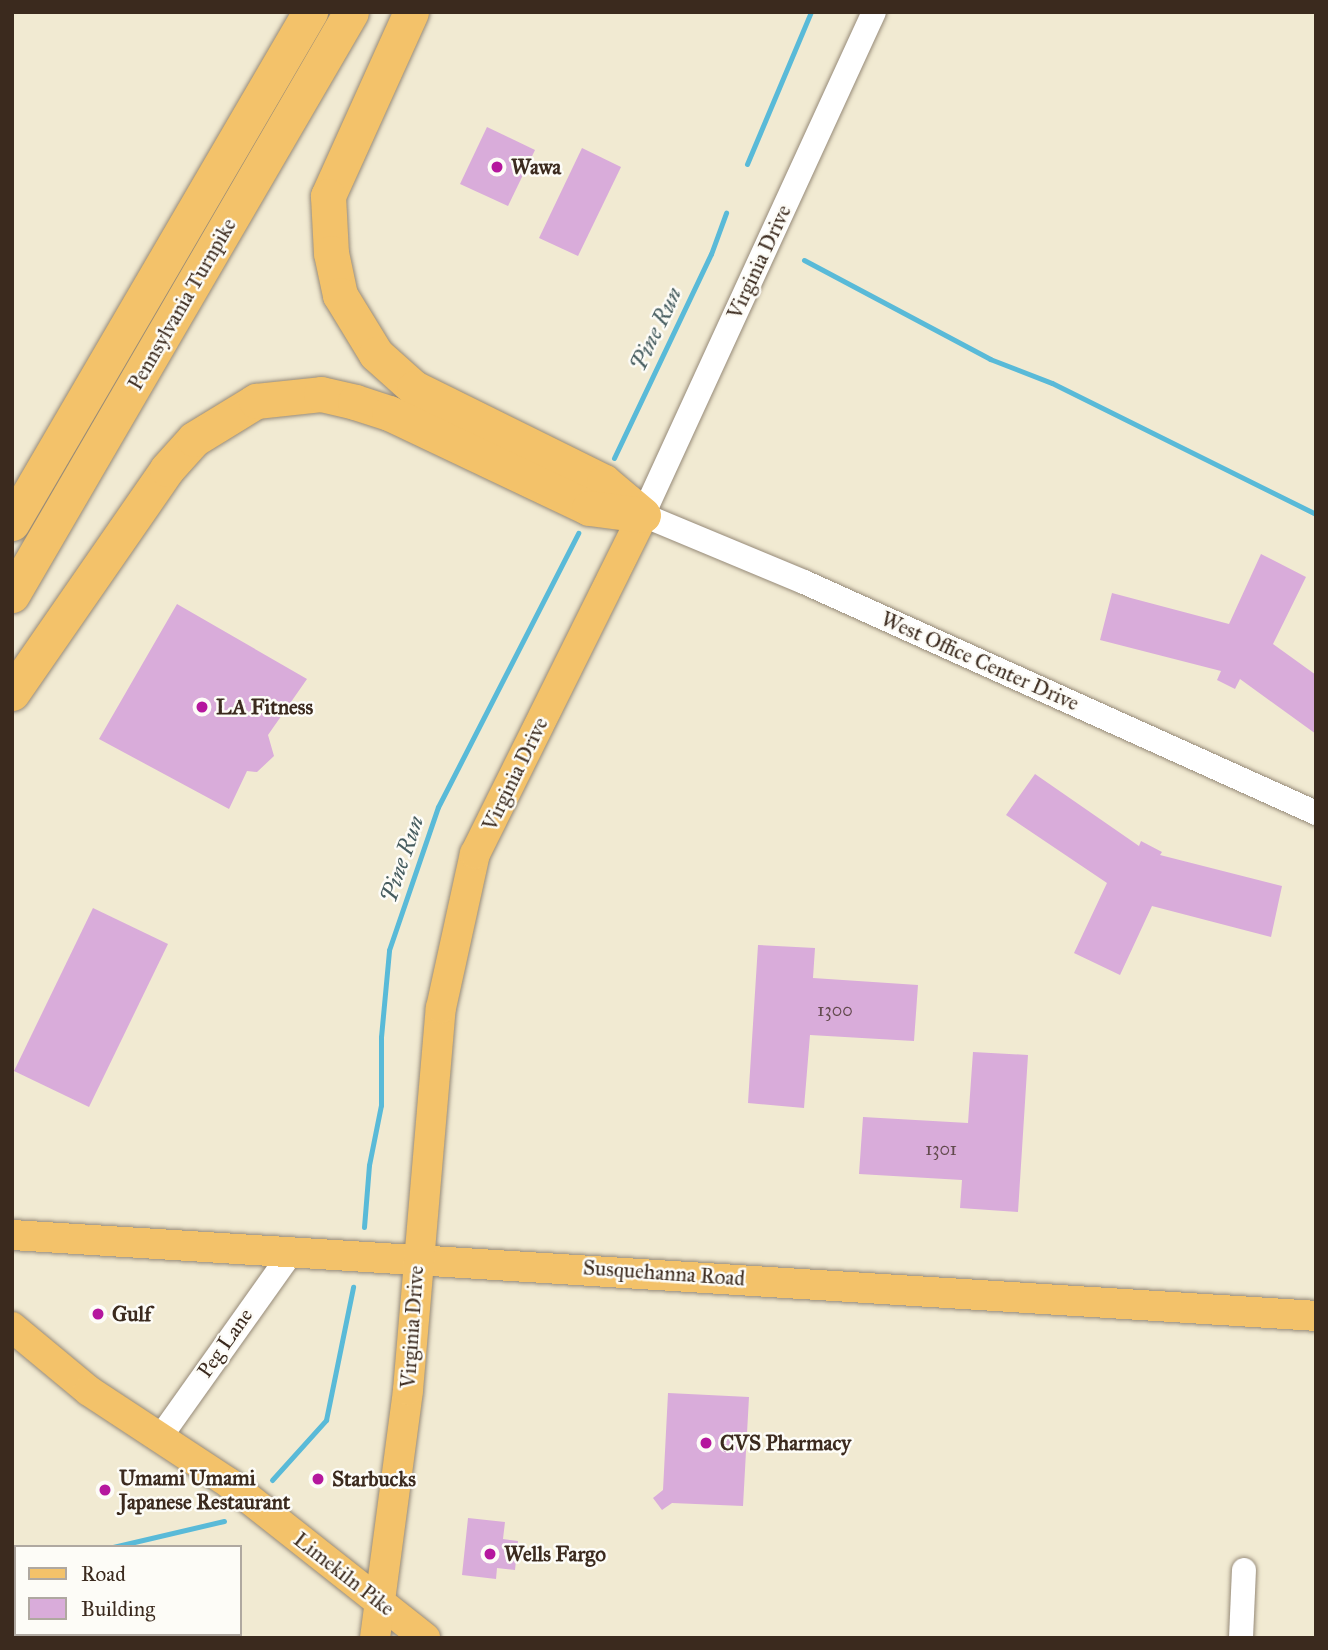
<!DOCTYPE html>
<style>
body{margin:0}
#map{position:relative;width:1328px;height:1650px;overflow:hidden;background:#f1ead2;font-family:"IM FELL Great Primer",serif}
div>[style]{position:absolute}
[style*='--x']{left:calc(var(--x)*1px);top:calc(var(--y)*1px);width:calc(var(--w)*1px);rotate:calc(var(--a)*1deg)}
.stream>*{height:5px;margin:-2.5px;padding:0 2.5px;transform-origin:2.5px;border-radius:2.5px;background:#59bad8}
.building>*{inset:0;background:#d9acda}
.roads{filter:drop-shadow(0 0 2px #968a78) drop-shadow(0 0 2px #968a78)}
.minor>*{height:24px;margin:-12px;padding:0 12px;transform-origin:12px;border-radius:12px;background:#fff}
.major>*{height:30px;margin:-15px;padding:0 15px;transform-origin:15px;border-radius:15px;background:#f3c26a}
.highway>*{height:35px;margin:-17.5px;padding:0 17.5px;transform-origin:17.5px;border-radius:17.5px;background:#f3c26a}
.dots>*{width:19px;height:19px;translate:-50% -50%;box-sizing:border-box;border:4px solid #fdfcf7;border-radius:50%}
span{translate:-50% -50%;white-space:nowrap;text-align:center;line-height:1.15;-webkit-text-stroke:5px #fdfcf7;paint-order:stroke}
.number-label{font-size:18px;color:#624a4d}
.number-label span{-webkit-text-stroke-width:0}
.poi-label{font-size:21px;color:#3b2a1e;font-weight:700}
.left{translate:0 -50%;text-align:left}
.street-label{font-size:21px;color:#3b2a1e}
.water-label{font-size:23px;color:#465c5f;font-style:italic}
.frame{position:absolute;inset:0;border:14px solid #3b2a1e;pointer-events:none}
.legend{position:absolute;left:14px;top:1545px;width:228px;height:91px;box-sizing:border-box;background:#fdfcf7;border:2px solid #afa8a0;margin:0;padding:9px 12px;list-style:none;font-size:21px;color:#3b2a1e}
.legend li{display:flex;align-items:center;gap:14px;height:35px}
.legend b{width:35px;border:2px solid #afa8a0}
</style>
<div id="map">
<div class="stream">
<i style="--x:747;--y:164;--w:165;--a:-67.2"></i>
<i style="--x:804;--y:260;--w:211;--a:28"></i>
<i style="--x:990;--y:359;--w:66;--a:21.2"></i>
<i style="--x:1052;--y:383;--w:295;--a:26.4"></i>
<i style="--x:614;--y:458;--w:226;--a:-64.6"></i>
<i style="--x:711;--y:254;--w:44;--a:-69.9"></i>
<i style="--x:364;--y:1227;--w:62;--a:-85.4"></i>
<i style="--x:369;--y:1165;--w:61;--a:-78.7"></i>
<i style="--x:381;--y:1105;--w:68;--a:-90"></i>
<i style="--x:381;--y:1037;--w:87;--a:-84.7"></i>
<i style="--x:389;--y:950;--w:151;--a:-71.1"></i>
<i style="--x:438;--y:807;--w:308;--a:-62.9"></i>
<i style="--x:272;--y:1480;--w:81;--a:-48"></i>
<i style="--x:326;--y:1420;--w:136;--a:-78.5"></i>
<i style="--x:113;--y:1547;--w:114;--a:-13.2"></i>
<i style="--x:12;--y:1585;--w:4;--a:-27"></i>
</div>
<div class="building">
<i style="clip-path:polygon(487px 127px,535px 150px,508px 206px,460px 184px)"></i>
<i style="clip-path:polygon(582px 148px,621px 167px,578px 256px,539px 238px)"></i>
<i style="clip-path:polygon(1261px 554px,1306px 577px,1273px 644px,1316px 675px,1316px 734px,1240px 679px,1235px 689px,1217px 680px,1221px 671px,1100px 640px,1112px 593px,1229px 624px)"></i>
<i style="clip-path:polygon(177px 604px,307px 679px,268px 735px,274px 756px,257px 772px,247px 771px,229px 809px,99px 739px)"></i>
<i style="clip-path:polygon(1035px 774px,1139px 846px,1141px 841px,1162px 852px,1160px 855px,1282px 886px,1271px 937px,1152px 906px,1120px 975px,1074px 953px,1107px 883px,1006px 815px)"></i>
<i style="clip-path:polygon(93px 908px,168px 944px,89px 1107px,14px 1071px)"></i>
<i style="clip-path:polygon(758px 945px,815px 948px,813px 978px,918px 985px,914px 1041px,810px 1035px,804px 1108px,748px 1103px)"></i>
<i style="clip-path:polygon(973px 1052px,1028px 1055px,1018px 1212px,960px 1208px,962px 1180px,859px 1174px,863px 1117px,968px 1123px)"></i>
<i style="clip-path:polygon(668px 1393px,749px 1397px,743px 1506px,672px 1503px,662px 1510px,653px 1498px,663px 1490px)"></i>
<i style="clip-path:polygon(468px 1518px,505px 1522px,503px 1539px,518px 1541px,515px 1570px,497px 1568px,496px 1579px,462px 1575px)"></i>
</div>
<div class="roads">
<div class="minor">
<i style="--x:874;--y:12;--w:554;--a:114.67"></i>
<i style="--x:643;--y:515;--w:174;--a:22.6"></i>
<i style="--x:804;--y:582;--w:562;--a:24.28"></i>
<i style="--x:161;--y:1436;--w:226;--a:-54.6"></i>
<i style="--x:1241;--y:1638;--w:68;--a:-87.5"></i>
</div>
<div class="major">
<i style="--x:12;--y:1235;--w:1307;--a:3.55"></i>
<i style="--x:12;--y:1327;--w:100;--a:39.7"></i>
<i style="--x:89;--y:1391;--w:168;--a:33.3"></i>
<i style="--x:229;--y:1483;--w:250;--a:38.3"></i>
<i style="--x:375;--y:1638;--w:250;--a:-82.4"></i>
<i style="--x:408;--y:1390;--w:383;--a:-85.1"></i>
<i style="--x:441;--y:1008;--w:158;--a:-77.6"></i>
<i style="--x:475;--y:854;--w:378;--a:-63.6"></i>
</div>
<div class="highway">
<i style="--x:411;--y:12;--w:202;--a:114.3"></i>
<i style="--x:328;--y:196;--w:57;--a:87"></i>
<i style="--x:331;--y:253;--w:43;--a:77.9"></i>
<i style="--x:340;--y:295;--w:69;--a:58.6"></i>
<i style="--x:376;--y:354;--w:51;--a:41.8"></i>
<i style="--x:414;--y:388;--w:212;--a:26.3"></i>
<i style="--x:604;--y:482;--w:51;--a:40.2"></i>
<i style="--x:12;--y:523;--w:592;--a:-59.75"></i>
<i style="--x:12;--y:595;--w:674;--a:-59.82"></i>
<i style="--x:12;--y:693;--w:272;--a:-55.3"></i>
<i style="--x:167;--y:469;--w:40;--a:-48"></i>
<i style="--x:194;--y:439;--w:73;--a:-31.5"></i>
<i style="--x:256;--y:401;--w:65;--a:-6.1"></i>
<i style="--x:321;--y:394;--w:35;--a:13"></i>
<i style="--x:355;--y:402;--w:36;--a:18"></i>
<i style="--x:389;--y:413;--w:221;--a:25.4"></i>
<i style="--x:589;--y:508;--w:54;--a:7.4"></i>
</div>
</div>
<div class="dots">
<i style="left:497px;top:167px;background:#b5179e"></i>
<i style="left:202px;top:707px;background:#b5179e"></i>
<i style="left:98px;top:1314px;background:#b5179e"></i>
<i style="left:706px;top:1443px;background:#b5179e"></i>
<i style="left:318px;top:1479px;background:#b5179e"></i>
<i style="left:105px;top:1490px;background:#b5179e"></i>
<i style="left:490px;top:1554px;background:#b5179e"></i>
</div>
<div class="number-label">
<span style="left:835px;top:1010px">1300</span>
<span style="left:941px;top:1149px">1301</span>
</div>
<div class="poi-label">
<span class="left" style="left:511px;top:167px">Wawa</span>
<span class="left" style="left:216px;top:707px">LA Fitness</span>
<span class="left" style="left:112px;top:1314px">Gulf</span>
<span class="left" style="left:720px;top:1443px">CVS Pharmacy</span>
<span class="left" style="left:119px;top:1490px">Umami Umami<br>Japanese Restaurant</span>
<span class="left" style="left:332px;top:1479px">Starbucks</span>
<span class="left" style="left:504px;top:1554px">Wells Fargo</span>
</div>
<div class="street-label">
<span style="left:759px;top:262px;rotate:-65deg">Virginia Drive</span>
<span style="left:182px;top:304px;rotate:-60deg">Pennsylvania Turnpike</span>
<span style="left:980px;top:661px;rotate:24deg">West Office Center Drive</span>
<span style="left:515px;top:774px;rotate:-64deg">Virginia Drive</span>
<span style="left:664px;top:1273px;rotate:4deg">Susquehanna Road</span>
<span style="left:412px;top:1327px;rotate:-86deg">Virginia Drive</span>
<span style="left:225px;top:1343px;rotate:-55deg">Peg Lane</span>
<span style="left:344px;top:1574px;rotate:38deg">Limekiln Pike</span>
</div>
<div class="water-label">
<span style="left:656px;top:329px;rotate:-64deg">Pine Run</span>
<span style="left:402px;top:859px;rotate:-71deg">Pine Run</span>
</div>
<div class="frame"></div>
<ul class="legend">
<li><b style="height:9px;background:#f3c26a"></b>Road</li>
<li><b style="height:19px;background:#d9acda"></b>Building</li>
</ul>
</div>
